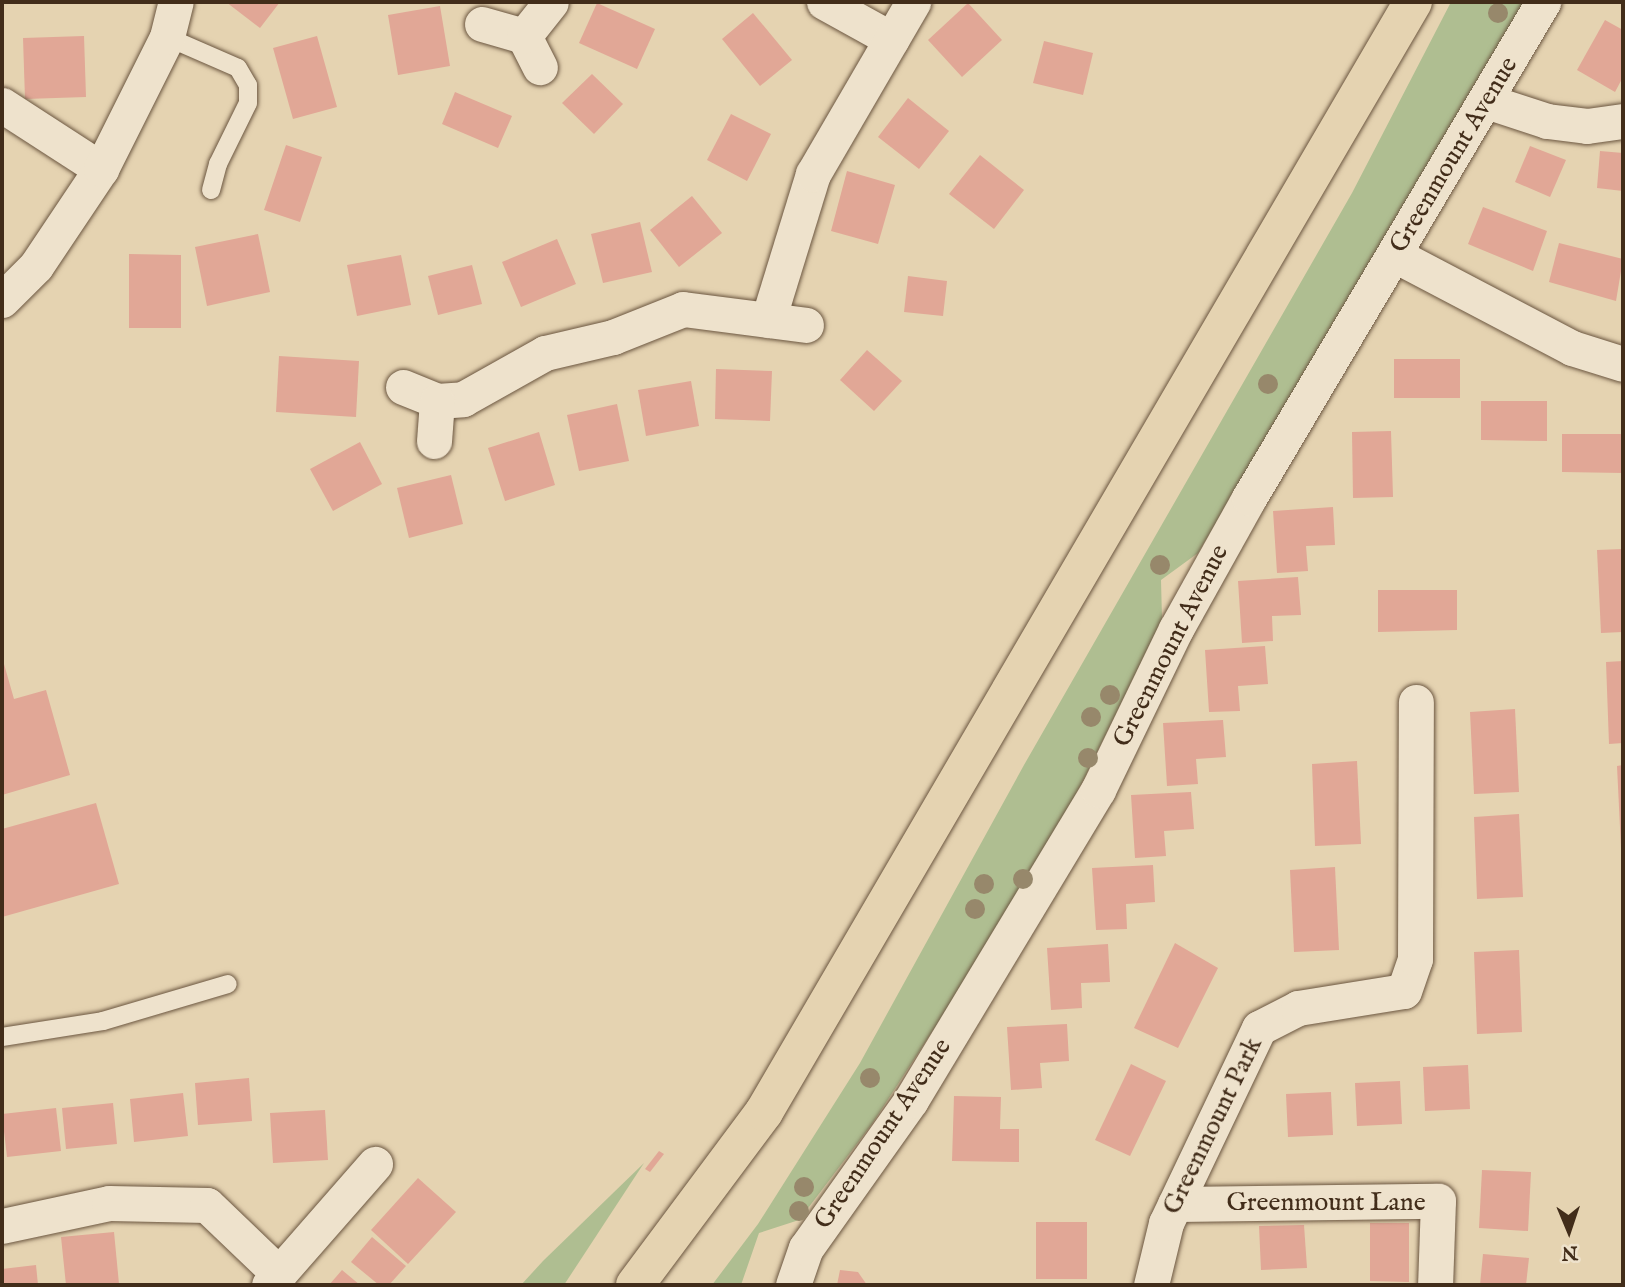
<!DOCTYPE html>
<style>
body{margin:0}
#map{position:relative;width:1625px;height:1287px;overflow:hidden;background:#e5d3b1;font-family:"IM FELL English",serif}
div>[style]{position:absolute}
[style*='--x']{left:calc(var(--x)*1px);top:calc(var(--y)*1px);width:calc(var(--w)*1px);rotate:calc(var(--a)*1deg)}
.green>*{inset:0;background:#afbe91}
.building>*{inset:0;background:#e1a796}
.roads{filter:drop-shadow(0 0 2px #6b5640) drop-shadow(0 0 2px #6b5640)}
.service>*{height:18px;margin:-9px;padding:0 9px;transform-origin:9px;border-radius:9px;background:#eee2cc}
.minor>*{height:35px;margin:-17.5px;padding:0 17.5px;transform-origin:17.5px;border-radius:17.5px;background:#eee2cc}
.trunk>*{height:38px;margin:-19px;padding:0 19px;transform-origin:19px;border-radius:19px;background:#e5d3b1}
.trees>*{width:20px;height:20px;margin:-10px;border-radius:50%;background:#97886b}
span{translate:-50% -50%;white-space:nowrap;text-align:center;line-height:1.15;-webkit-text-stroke:5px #eee2cc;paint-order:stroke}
.street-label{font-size:26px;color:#422d1a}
.frame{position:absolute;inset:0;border:4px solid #422d1a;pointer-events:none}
.north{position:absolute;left:1534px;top:1196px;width:70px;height:70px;-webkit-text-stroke:5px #eee2cc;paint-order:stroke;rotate:178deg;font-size:19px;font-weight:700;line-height:28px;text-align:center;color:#422d1a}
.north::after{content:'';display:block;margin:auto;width:24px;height:32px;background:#422d1a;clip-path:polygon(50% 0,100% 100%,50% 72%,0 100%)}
</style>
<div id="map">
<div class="green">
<i style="clip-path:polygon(1451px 2px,1525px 2px,1198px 553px,1161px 580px,1162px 619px,1083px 781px,1012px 909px,872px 1124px,799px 1220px,759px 1233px,741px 1285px,712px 1285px,758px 1224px,860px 1063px,1024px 765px,1352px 193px)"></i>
<i style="clip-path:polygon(644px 1163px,564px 1285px,521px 1285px,543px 1261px)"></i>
</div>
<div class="building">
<i style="clip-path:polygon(226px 2px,280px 2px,260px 28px)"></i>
<i style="clip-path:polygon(597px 3px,655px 29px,637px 69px,579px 43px)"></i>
<i style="clip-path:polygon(968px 3px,1002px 40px,962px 77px,928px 40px)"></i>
<i style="clip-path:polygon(440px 6px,450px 66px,398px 75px,388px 15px)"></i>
<i style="clip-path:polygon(753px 13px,792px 60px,760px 86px,722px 39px)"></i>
<i style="clip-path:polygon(1605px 20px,1623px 30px,1623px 77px,1615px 92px,1577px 70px)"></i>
<i style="clip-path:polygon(84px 36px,86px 97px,25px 99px,23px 38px)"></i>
<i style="clip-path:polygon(317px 36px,337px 107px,293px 119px,273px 48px)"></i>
<i style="clip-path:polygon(1044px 41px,1093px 53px,1083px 95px,1033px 83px)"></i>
<i style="clip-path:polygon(592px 74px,623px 104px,594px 134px,562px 103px)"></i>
<i style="clip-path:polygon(455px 92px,512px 116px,498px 148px,442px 124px)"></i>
<i style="clip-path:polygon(908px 98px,949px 131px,919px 169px,878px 137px)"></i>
<i style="clip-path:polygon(731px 114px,771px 134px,747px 181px,707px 160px)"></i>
<i style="clip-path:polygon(286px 145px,322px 157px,300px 222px,264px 210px)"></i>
<i style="clip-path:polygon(1530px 146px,1566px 160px,1550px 197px,1515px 182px)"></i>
<i style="clip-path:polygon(1600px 151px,1623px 153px,1623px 191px,1597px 188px)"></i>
<i style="clip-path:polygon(980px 155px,1024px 190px,994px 229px,949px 194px)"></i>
<i style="clip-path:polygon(847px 171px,895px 185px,878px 244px,831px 231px)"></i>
<i style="clip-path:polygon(692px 196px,722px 233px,679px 267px,650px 230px)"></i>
<i style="clip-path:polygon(1483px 207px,1547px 231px,1533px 271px,1468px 244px)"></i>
<i style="clip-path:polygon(640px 222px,652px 272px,603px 283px,591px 234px)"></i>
<i style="clip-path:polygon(258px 234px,270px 292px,207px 306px,195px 247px)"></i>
<i style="clip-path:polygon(557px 239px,576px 284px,521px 307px,502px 262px)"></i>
<i style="clip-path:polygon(1559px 243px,1623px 259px,1616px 301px,1549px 282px)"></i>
<i style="clip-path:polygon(129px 254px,181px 255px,181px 328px,129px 328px)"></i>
<i style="clip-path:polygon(401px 255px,411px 305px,357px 316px,347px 265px)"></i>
<i style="clip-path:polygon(472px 265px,482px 304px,438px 315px,428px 276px)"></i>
<i style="clip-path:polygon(908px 276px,947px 281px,943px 316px,904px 312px)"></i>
<i style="clip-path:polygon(867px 350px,902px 381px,874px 411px,840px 380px)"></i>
<i style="clip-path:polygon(279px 356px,359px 361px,356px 417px,276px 412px)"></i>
<i style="clip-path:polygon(1394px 359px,1460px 359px,1460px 398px,1394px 398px)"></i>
<i style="clip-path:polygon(716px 369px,772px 371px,770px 421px,715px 419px)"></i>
<i style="clip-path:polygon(691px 381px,699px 426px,646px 436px,638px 390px)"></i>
<i style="clip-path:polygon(1481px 401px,1547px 401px,1547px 441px,1481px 440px)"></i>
<i style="clip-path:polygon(617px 404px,629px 461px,579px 471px,567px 415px)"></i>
<i style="clip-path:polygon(1391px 431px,1393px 497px,1353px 498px,1352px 432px)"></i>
<i style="clip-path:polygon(539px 432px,555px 485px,505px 501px,488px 448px)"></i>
<i style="clip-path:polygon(1562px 434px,1623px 434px,1623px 473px,1562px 472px)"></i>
<i style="clip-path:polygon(360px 442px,382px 484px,333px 511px,310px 469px)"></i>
<i style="clip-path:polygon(451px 475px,463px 524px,409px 538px,397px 488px)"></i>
<i style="clip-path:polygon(1333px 507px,1335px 545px,1306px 546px,1308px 571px,1277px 573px,1273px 511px)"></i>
<i style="clip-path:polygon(1623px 549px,1623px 632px,1601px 633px,1597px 550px)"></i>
<i style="clip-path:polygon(1298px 577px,1301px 615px,1272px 616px,1273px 641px,1242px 643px,1238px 581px)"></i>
<i style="clip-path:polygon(1378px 590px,1457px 590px,1457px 630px,1378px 632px)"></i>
<i style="clip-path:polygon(1265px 646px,1268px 684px,1238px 686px,1240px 711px,1209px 712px,1205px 650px)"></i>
<i style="clip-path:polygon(2px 657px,14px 699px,46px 690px,70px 775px,2px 795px)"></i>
<i style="clip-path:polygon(1623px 661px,1623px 743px,1609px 744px,1606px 662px)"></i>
<i style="clip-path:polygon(1515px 709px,1519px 792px,1474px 794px,1470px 712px)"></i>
<i style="clip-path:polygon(1223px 720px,1226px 757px,1196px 759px,1198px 784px,1167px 786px,1163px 723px)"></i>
<i style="clip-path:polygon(1357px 761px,1361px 844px,1315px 846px,1312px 764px)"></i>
<i style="clip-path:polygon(1623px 765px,1623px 848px,1621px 848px,1617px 766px)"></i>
<i style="clip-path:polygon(1191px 792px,1194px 829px,1164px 831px,1166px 856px,1135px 858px,1131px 795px)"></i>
<i style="clip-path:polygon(96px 803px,119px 884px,2px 917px,2px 829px)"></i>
<i style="clip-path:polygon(1519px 814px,1523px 897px,1477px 899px,1474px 817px)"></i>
<i style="clip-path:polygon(1153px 865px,1155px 902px,1126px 904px,1127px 929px,1096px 930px,1092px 868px)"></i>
<i style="clip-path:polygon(1335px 867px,1339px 950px,1294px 952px,1290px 870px)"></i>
<i style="clip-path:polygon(1175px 943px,1218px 968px,1178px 1048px,1134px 1028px)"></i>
<i style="clip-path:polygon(1108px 944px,1110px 982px,1081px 983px,1082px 1008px,1051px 1010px,1047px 948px)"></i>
<i style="clip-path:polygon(1519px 950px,1522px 1032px,1477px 1034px,1474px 952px)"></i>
<i style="clip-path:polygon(1067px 1024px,1069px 1061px,1040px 1063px,1042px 1088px,1011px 1090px,1007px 1027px)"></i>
<i style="clip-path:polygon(1131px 1064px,1166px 1081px,1130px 1156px,1095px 1140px)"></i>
<i style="clip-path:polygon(1468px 1065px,1470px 1109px,1425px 1111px,1423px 1067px)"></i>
<i style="clip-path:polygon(249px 1078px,252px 1121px,198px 1125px,195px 1083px)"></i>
<i style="clip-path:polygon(1400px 1081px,1402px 1124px,1357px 1126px,1355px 1083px)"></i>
<i style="clip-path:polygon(1331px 1092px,1333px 1135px,1288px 1137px,1286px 1094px)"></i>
<i style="clip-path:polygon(183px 1093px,188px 1136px,134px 1142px,130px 1099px)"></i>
<i style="clip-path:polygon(954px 1096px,1001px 1097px,1000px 1129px,1019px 1129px,1019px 1162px,952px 1161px)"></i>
<i style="clip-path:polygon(113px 1103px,117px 1144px,66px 1149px,62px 1108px)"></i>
<i style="clip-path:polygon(56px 1108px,61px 1151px,7px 1157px,2px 1114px)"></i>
<i style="clip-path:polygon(325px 1110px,328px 1160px,273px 1163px,270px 1113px)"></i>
<i style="clip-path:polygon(659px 1151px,664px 1154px,650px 1172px,645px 1169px)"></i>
<i style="clip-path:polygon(1482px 1170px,1531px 1172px,1528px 1231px,1479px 1228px)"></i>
<i style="clip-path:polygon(418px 1178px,456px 1212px,408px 1264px,371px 1230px)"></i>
<i style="clip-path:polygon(1036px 1222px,1087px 1222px,1087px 1279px,1036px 1279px)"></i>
<i style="clip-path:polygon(1370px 1223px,1409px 1223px,1409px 1282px,1370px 1281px)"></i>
<i style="clip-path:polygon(1304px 1225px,1307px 1268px,1261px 1270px,1259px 1226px)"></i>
<i style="clip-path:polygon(114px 1232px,119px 1284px,66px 1285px,61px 1237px)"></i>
<i style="clip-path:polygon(372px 1237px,406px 1266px,389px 1285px,379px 1285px,351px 1262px)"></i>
<i style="clip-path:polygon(1483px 1254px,1529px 1258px,1526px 1285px,1480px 1285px)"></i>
<i style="clip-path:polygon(36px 1265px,38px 1285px,2px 1285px,2px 1269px)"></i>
<i style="clip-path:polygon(342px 1270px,360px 1285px,329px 1285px)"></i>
<i style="clip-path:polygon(840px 1270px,858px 1272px,867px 1285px,837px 1285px)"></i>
</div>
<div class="roads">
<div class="service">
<i style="--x:167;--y:37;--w:77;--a:23.6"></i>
<i style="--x:238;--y:68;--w:20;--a:60"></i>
<i style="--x:248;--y:85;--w:18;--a:90"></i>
<i style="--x:248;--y:103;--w:68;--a:116.2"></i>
<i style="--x:218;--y:164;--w:27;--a:105"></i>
<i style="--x:2;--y:1037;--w:102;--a:-9"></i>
<i style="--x:103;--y:1021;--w:130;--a:-16.5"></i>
</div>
<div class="minor">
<i style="--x:824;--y:2;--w:77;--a:28.9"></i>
<i style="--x:482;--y:24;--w:44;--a:15.9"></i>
<i style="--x:524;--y:36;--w:35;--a:63"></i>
<i style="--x:524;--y:36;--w:43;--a:-51.5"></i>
<i style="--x:1486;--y:101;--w:64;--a:18.2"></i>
<i style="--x:1547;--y:121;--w:40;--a:7.1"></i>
<i style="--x:1587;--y:126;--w:36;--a:-8"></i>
<i style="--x:2;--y:105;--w:118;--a:32.9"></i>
<i style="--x:1395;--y:255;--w:200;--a:27.7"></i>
<i style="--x:1572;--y:348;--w:53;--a:17.4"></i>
<i style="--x:2;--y:300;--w:48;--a:-45"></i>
<i style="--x:36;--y:266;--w:117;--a:-56.2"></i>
<i style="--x:101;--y:169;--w:148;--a:-63.4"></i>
<i style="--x:167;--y:37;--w:36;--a:-76"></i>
<i style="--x:768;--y:320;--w:153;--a:-72.9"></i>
<i style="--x:813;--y:174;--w:199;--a:-59.8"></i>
<i style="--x:403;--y:387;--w:37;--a:22"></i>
<i style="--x:437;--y:401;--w:26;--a:-4"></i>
<i style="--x:463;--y:399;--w:94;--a:-29.3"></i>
<i style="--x:545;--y:353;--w:70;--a:-13.2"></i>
<i style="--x:613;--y:337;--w:75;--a:-21.8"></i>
<i style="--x:683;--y:309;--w:124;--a:7.4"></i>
<i style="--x:434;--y:441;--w:40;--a:-85.7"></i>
<i style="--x:1175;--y:1204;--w:263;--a:-0.7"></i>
<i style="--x:1438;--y:1201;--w:84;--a:92"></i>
<i style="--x:2;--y:1226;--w:109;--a:-12.1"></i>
<i style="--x:109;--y:1203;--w:98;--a:1.2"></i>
<i style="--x:207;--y:1205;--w:100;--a:43.8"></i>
<i style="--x:269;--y:1285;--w:161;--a:-48.8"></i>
<i style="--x:793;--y:1285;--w:39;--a:-71"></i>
<i style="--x:806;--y:1248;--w:181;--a:-54.6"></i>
<i style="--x:911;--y:1100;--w:362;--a:-58.9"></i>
<i style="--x:1098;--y:790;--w:179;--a:-64.2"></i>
<i style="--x:1176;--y:629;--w:150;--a:-60.9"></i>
<i style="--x:1249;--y:498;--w:577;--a:-59.34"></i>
<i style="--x:1151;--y:1285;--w:64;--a:-76.4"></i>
<i style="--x:1166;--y:1223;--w:216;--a:-64.5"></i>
<i style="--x:1259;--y:1028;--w:44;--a:-27.1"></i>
<i style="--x:1298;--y:1008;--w:107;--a:-9.1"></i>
<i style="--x:1404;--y:991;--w:34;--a:-71"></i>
<i style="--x:1415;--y:959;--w:257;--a:-89.8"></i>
</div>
<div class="trunk">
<i style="--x:635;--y:1285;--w:216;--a:-53.3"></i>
<i style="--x:764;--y:1112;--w:1286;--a:-59.69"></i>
</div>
</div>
<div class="trees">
<i style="left:1498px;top:13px"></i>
<i style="left:1268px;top:384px"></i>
<i style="left:1160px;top:565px"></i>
<i style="left:1110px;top:695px"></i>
<i style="left:1091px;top:717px"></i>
<i style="left:1088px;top:758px"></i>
<i style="left:1023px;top:879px"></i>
<i style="left:984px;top:884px"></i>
<i style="left:975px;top:909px"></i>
<i style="left:870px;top:1078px"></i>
<i style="left:804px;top:1187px"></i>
<i style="left:799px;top:1211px"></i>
</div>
<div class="street-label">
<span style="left:1454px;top:155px;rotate:-59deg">Greenmount Avenue</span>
<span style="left:1171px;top:646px;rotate:-63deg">Greenmount Avenue</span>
<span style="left:1213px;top:1126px;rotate:-64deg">Greenmount Park</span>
<span style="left:883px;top:1134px;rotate:-56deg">Greenmount Avenue</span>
<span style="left:1326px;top:1203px">Greenmount Lane</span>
</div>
<div class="frame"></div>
<div class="north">N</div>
</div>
